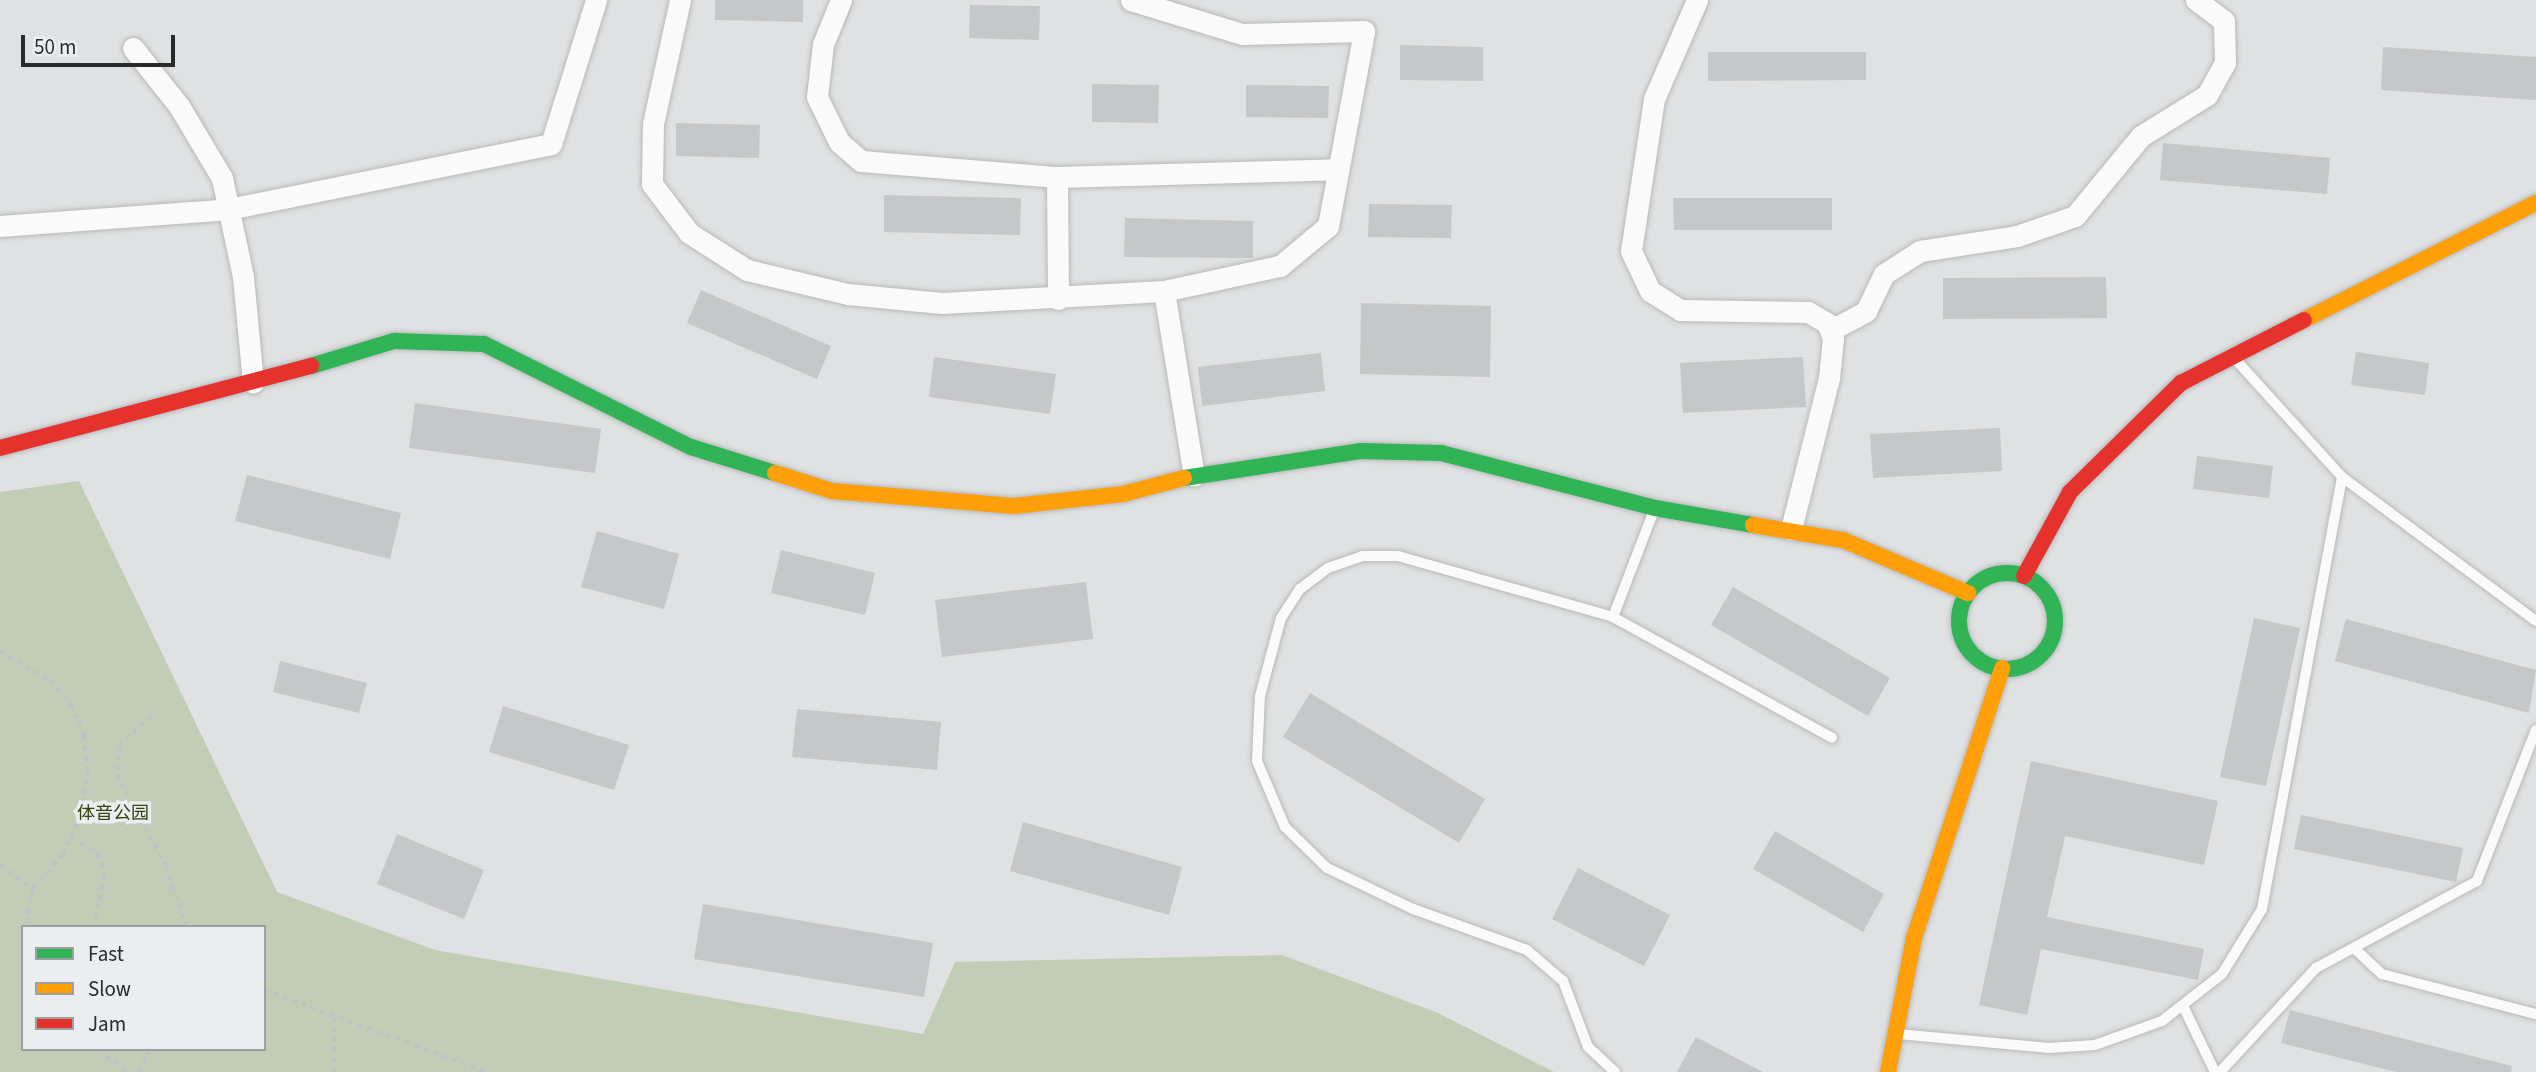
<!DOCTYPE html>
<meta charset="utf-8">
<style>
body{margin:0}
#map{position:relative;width:2536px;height:1072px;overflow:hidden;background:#dfe1e2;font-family:"Source Sans 3","Noto Sans SC",sans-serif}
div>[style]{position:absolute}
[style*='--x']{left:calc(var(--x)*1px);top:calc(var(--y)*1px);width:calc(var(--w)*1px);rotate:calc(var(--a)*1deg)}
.green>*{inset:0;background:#c1cdb4}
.building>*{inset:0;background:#c6c7c8}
.path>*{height:3.5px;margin-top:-1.75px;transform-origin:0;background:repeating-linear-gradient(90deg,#c1c2c3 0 5px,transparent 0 10px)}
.roads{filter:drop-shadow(0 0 2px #b8b9ba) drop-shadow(0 0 2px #b8b9ba)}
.lane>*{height:10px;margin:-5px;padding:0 5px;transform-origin:5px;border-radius:5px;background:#fafafb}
.street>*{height:21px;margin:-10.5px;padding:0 10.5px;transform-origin:10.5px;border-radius:10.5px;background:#fafafb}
.fast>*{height:16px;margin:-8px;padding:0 8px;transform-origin:8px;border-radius:8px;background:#30b455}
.fast>.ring{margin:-8px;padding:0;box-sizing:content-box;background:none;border:16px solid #30b455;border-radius:50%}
.slow>*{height:16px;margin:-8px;padding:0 8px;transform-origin:8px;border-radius:8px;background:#ff9f0a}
.jam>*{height:16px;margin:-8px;padding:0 8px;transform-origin:8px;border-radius:8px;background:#e5322d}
span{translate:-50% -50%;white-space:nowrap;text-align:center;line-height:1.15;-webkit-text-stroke:7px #ebeef0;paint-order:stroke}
.park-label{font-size:18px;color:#31430a}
.legend{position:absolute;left:21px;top:925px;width:245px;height:126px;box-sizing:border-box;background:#ebeef0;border:2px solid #9da0a1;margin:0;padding:9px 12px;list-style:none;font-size:21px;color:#292a2b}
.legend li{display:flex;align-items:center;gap:14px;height:35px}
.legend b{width:35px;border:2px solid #9da0a1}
.scale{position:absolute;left:21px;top:35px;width:154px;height:32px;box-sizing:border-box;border:4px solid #292a2b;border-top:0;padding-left:9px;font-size:21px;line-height:24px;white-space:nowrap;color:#292a2b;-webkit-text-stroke:5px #ebeef0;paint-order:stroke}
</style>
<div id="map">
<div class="green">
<i style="clip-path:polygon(evenodd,79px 481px,277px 892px,435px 950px,923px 1034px,955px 962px,1282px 955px,1438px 1013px,1554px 1072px,0 1072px,0 492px,79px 481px,23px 927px,264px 927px,264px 1049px,23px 1049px,23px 927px)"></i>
</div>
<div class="building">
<i style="clip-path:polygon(715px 0,803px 0,803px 22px,715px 20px)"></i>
<i style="clip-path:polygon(970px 5px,1040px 6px,1039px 40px,969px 38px)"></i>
<i style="clip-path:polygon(1400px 45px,1483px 47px,1483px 81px,1400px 80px)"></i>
<i style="clip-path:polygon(2383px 47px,2536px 57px,2536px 100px,2381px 90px)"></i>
<i style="clip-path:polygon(1708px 52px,1866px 52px,1866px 80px,1708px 81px)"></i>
<i style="clip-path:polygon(1092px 84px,1159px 85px,1158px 123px,1092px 122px)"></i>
<i style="clip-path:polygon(1246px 85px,1329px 86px,1328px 118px,1246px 117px)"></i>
<i style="clip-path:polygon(676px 123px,760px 125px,759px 158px,676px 156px)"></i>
<i style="clip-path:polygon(2163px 143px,2330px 158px,2327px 194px,2160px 180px)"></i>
<i style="clip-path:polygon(884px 195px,1021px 198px,1020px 235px,884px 232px)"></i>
<i style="clip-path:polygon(1673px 198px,1832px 198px,1832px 230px,1674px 230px)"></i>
<i style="clip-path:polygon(1369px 204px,1452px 205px,1451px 238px,1368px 237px)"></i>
<i style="clip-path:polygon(1125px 218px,1253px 221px,1253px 258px,1124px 257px)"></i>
<i style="clip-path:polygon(2106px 277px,2107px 318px,1943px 319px,1943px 278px)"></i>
<i style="clip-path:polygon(701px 290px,831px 346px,817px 379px,687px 323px)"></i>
<i style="clip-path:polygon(1361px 303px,1491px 306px,1490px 377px,1360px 374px)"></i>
<i style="clip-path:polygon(2356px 352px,2429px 363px,2425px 395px,2351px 385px)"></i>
<i style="clip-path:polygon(1321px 353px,1325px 391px,1202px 406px,1198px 367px)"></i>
<i style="clip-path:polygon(934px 357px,1056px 374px,1050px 414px,929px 397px)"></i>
<i style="clip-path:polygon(1803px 357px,1806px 407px,1683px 413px,1680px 363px)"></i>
<i style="clip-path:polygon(415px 403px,601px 429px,595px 473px,409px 448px)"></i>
<i style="clip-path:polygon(2000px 428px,2002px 471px,1873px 478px,1870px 434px)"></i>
<i style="clip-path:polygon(2197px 456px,2273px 466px,2269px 498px,2193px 489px)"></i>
<i style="clip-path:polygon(247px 475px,401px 513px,390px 559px,235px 521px)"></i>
<i style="clip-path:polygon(597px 531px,679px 554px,664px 609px,581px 587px)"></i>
<i style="clip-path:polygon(781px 550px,875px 573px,865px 615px,771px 593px)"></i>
<i style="clip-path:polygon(1086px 582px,1093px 639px,942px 657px,935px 600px)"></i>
<i style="clip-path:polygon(1733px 587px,1890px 678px,1868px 716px,1711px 625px)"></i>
<i style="clip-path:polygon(2254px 618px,2300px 628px,2266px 786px,2220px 777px)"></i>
<i style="clip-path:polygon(2346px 619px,2536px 670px,2529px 713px,2335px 661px)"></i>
<i style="clip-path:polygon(280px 661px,367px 683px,359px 713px,273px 692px)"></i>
<i style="clip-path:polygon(1310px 693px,1485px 799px,1459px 843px,1283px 737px)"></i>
<i style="clip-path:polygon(503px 706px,629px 745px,614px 790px,489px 752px)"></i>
<i style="clip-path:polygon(797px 709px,941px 722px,937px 770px,792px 757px)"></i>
<i style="clip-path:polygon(2031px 761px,2218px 801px,2204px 865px,2065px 836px,2047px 917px,2204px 949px,2198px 980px,2041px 949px,2027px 1015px,1979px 1005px)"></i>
<i style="clip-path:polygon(2301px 815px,2463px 848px,2456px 882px,2294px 849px)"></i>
<i style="clip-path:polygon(1023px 822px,1182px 867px,1169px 915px,1010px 871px)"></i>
<i style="clip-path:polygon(1775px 831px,1884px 894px,1863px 932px,1753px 869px)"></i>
<i style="clip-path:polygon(397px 834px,484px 870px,464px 919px,377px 884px)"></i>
<i style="clip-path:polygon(1578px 868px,1670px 915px,1644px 966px,1552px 919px)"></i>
<i style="clip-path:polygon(703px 904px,933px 943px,924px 997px,694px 959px)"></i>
<i style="clip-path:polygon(2290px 1010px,2512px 1066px,2511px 1072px,2396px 1072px,2281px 1043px)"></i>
<i style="clip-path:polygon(1696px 1037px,1763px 1072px,1677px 1072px)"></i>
</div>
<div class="path">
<i style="--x:0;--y:651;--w:58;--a:30.1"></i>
<i style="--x:50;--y:680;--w:33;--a:50"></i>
<i style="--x:71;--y:705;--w:34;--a:67"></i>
<i style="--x:84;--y:736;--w:33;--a:83"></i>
<i style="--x:88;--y:769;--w:45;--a:97.6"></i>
<i style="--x:82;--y:814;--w:45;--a:114.9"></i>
<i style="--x:63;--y:855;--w:45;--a:131.4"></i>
<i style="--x:33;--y:889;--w:39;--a:100"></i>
<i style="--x:152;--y:716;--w:43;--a:137.8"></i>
<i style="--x:120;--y:745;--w:29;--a:96"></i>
<i style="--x:117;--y:774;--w:104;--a:62"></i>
<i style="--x:166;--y:866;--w:65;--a:71"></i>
<i style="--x:71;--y:838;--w:31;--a:29"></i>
<i style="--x:98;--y:853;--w:23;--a:72"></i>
<i style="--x:105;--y:875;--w:53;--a:101.9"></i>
<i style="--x:0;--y:865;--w:41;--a:36"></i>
<i style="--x:23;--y:945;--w:21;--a:90"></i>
<i style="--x:264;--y:990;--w:238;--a:20.2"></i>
<i style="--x:98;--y:1049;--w:36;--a:39"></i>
<i style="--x:138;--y:1072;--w:26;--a:-61"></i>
<i style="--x:334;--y:1072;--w:53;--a:-90"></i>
</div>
<div class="roads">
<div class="lane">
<i style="--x:2236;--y:360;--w:158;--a:47.8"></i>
<i style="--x:2342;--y:477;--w:242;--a:36.6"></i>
<i style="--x:1613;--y:617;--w:250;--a:28.9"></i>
<i style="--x:2355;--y:949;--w:37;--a:43"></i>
<i style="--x:2382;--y:974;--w:159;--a:14.6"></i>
<i style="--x:2184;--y:1008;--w:71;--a:64.2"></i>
<i style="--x:1898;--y:1034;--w:152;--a:5.3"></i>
<i style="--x:2049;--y:1048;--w:46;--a:-3.7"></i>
<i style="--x:2095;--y:1045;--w:71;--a:-19.7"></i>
<i style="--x:2162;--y:1021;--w:76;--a:-38.1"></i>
<i style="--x:2222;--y:974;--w:76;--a:-58.4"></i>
<i style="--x:2262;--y:909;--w:439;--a:-79.5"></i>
<i style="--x:1615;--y:1072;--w:37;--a:-137"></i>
<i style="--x:1588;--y:1047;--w:71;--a:-110.7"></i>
<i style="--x:1563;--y:981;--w:48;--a:-139.3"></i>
<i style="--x:1527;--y:950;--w:121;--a:-160.2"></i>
<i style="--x:1413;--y:909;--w:95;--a:-154.5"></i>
<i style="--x:1327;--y:868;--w:59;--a:-135.7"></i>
<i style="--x:1285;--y:827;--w:72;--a:-113"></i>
<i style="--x:1257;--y:761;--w:65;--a:-87.4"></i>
<i style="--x:1260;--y:696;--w:81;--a:-74.9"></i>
<i style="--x:1281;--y:618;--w:35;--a:-57"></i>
<i style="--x:1300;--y:589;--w:35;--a:-37"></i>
<i style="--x:1328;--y:568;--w:36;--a:-19"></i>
<i style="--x:1362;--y:556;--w:36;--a:0"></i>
<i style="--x:1398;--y:556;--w:223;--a:15.8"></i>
<i style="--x:1613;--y:617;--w:115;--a:-69"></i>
<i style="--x:2220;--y:1072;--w:142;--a:-47.3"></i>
<i style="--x:2316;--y:968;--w:183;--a:-28.4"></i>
<i style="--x:2477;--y:881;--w:162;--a:-68.7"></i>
</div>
<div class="street">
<i style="--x:680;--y:0;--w:127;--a:102.3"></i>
<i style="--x:653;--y:124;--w:60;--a:91"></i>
<i style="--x:652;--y:184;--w:61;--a:52.9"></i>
<i style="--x:689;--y:233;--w:69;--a:32.5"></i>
<i style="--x:747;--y:270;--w:104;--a:13.4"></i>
<i style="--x:848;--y:294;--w:94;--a:5.5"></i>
<i style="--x:942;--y:303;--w:222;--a:-3.1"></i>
<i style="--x:1164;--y:291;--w:119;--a:-12.2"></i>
<i style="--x:1280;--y:266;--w:62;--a:-39.8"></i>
<i style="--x:1328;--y:226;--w:198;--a:-79.5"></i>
<i style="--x:1364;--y:31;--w:122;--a:178.6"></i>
<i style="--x:1242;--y:34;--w:116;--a:-163"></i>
<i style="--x:841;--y:0;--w:48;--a:112.2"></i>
<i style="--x:823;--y:44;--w:53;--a:96.5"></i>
<i style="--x:817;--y:97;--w:50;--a:63.9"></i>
<i style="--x:839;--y:142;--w:29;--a:41"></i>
<i style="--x:861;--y:161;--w:197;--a:4.7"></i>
<i style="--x:1057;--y:177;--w:281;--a:-1.6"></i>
<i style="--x:1697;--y:0;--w:108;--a:113.5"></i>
<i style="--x:1654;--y:99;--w:154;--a:98.6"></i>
<i style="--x:1631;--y:251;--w:44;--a:64.6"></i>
<i style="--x:1650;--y:291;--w:36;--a:32"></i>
<i style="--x:1680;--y:310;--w:128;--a:0.9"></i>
<i style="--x:1808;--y:312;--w:22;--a:30"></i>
<i style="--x:1827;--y:323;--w:16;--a:68"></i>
<i style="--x:1833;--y:338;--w:40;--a:95.7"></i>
<i style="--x:1829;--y:378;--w:156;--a:104.1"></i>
<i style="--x:133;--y:48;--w:74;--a:51.6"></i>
<i style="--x:179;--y:106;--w:84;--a:59.2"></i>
<i style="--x:222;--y:178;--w:101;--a:78"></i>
<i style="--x:243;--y:277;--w:106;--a:84.6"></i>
<i style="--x:1057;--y:177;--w:122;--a:89.5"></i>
<i style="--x:0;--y:226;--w:230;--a:-4.2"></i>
<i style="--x:229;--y:209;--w:328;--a:-11.4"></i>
<i style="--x:551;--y:144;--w:151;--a:-72.6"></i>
<i style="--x:1164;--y:291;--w:187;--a:80.8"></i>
<i style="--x:1831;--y:330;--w:40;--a:-28"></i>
<i style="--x:1866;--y:311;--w:41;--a:-64.1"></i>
<i style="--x:1884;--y:274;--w:43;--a:-32.6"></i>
<i style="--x:1920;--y:251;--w:98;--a:-8.8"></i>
<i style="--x:2017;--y:236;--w:61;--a:-19"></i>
<i style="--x:2075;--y:216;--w:104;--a:-50.5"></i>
<i style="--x:2141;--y:136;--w:78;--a:-31.8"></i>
<i style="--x:2207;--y:95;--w:37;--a:-61"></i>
<i style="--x:2225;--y:63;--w:42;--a:-91.4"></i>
<i style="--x:2224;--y:21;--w:35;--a:-143"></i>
</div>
<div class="fast">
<i style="--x:311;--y:366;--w:87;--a:-16.8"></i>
<i style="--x:394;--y:341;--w:90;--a:1.9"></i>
<i style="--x:484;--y:344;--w:231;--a:26.5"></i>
<i style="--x:691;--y:447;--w:88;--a:17.2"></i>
<i style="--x:1184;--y:478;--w:178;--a:-8.7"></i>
<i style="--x:1360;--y:451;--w:81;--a:1.4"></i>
<i style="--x:1441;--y:453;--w:221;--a:14.4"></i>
<i style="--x:1655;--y:508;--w:99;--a:9.8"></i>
<i class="ring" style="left:1959px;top:573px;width:80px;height:80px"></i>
</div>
<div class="slow">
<i style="--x:2304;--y:320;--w:260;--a:-26.8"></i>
<i style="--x:775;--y:473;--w:60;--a:17.5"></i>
<i style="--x:832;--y:491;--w:183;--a:4.7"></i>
<i style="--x:1014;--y:506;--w:110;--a:-6.3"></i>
<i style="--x:1123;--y:494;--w:63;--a:-14.7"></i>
<i style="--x:1753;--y:525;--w:91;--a:9.5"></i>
<i style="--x:1843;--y:540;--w:136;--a:23"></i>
<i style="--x:1888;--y:1072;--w:136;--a:-79"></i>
<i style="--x:1914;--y:938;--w:284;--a:-71.9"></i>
</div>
<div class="jam">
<i style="--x:0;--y:448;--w:322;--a:-14.8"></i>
<i style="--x:2024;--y:576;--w:96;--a:-61.3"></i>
<i style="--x:2070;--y:492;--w:156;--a:-44.5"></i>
<i style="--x:2181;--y:383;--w:138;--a:-27.1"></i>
</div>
</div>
<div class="park-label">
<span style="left:113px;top:814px">体音公园</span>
</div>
<ul class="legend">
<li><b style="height:9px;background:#30b455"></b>Fast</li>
<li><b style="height:9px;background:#ff9f0a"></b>Slow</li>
<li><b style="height:9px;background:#e5322d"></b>Jam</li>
</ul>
<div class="scale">50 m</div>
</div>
